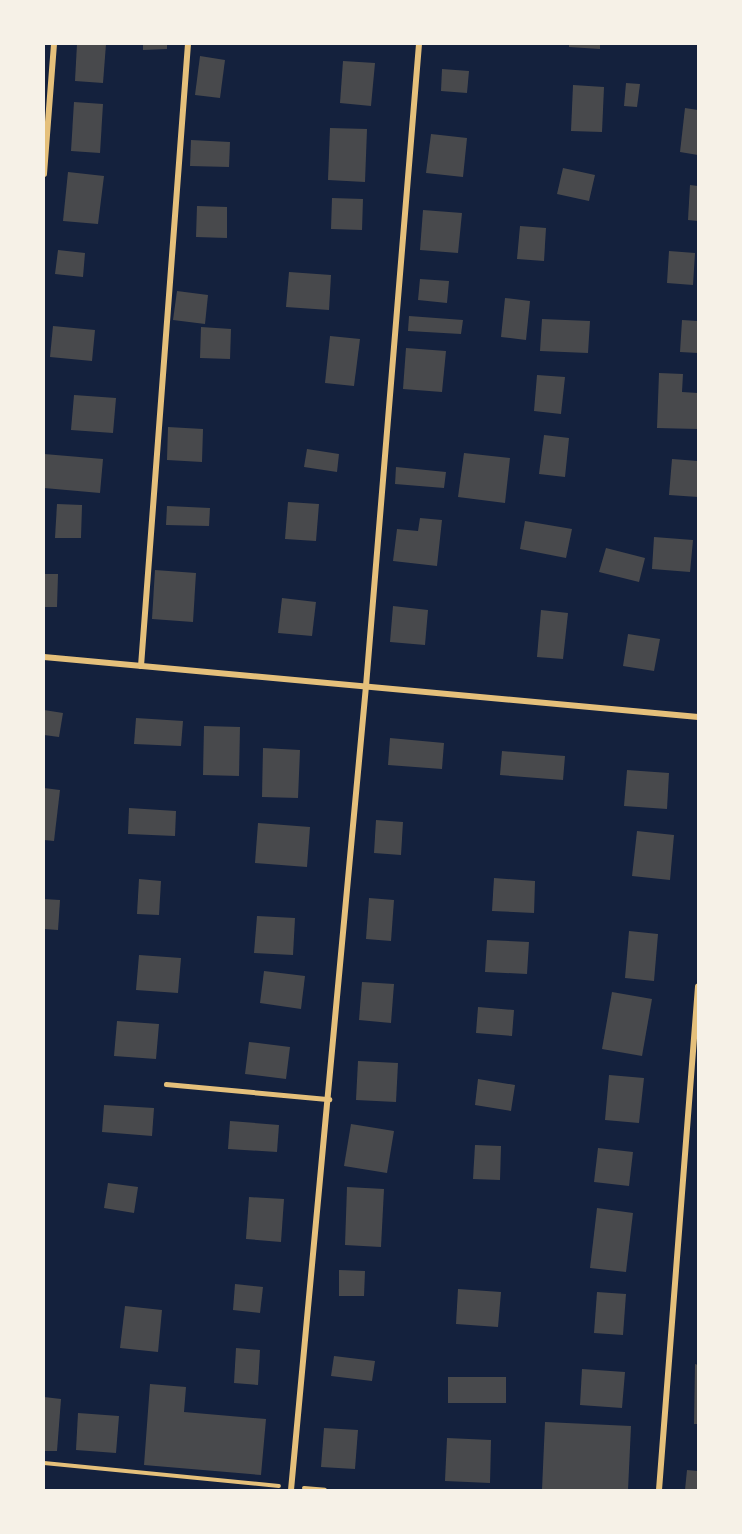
<!DOCTYPE html>
<style>
body{margin:0}
#map{position:relative;width:742px;height:1534px;overflow:hidden;background:#14213d;font-family:Raleway,sans-serif}
div>[style]{position:absolute}
[style*='--x']{left:calc(var(--x)*1px);top:calc(var(--y)*1px);width:calc(var(--w)*1px);rotate:calc(var(--a)*1deg)}
.building>*{inset:0;background:#48494c}
.path>*{height:4px;margin:-2px;padding:0 2px;transform-origin:2px;border-radius:2px;background:#e5c07b}
.service>*{height:4.5px;margin:-2.25px;padding:0 2.25px;transform-origin:2.25px;border-radius:2.25px;background:#e5c07b}
.minor>*{height:6px;margin:-3px;padding:0 3px;transform-origin:3px;border-radius:3px;background:#e5c07b}
span{translate:-50% -50%;white-space:nowrap;text-align:center;line-height:1.15;-webkit-text-stroke:6px #f6f1e7;paint-order:stroke}
.frame{position:absolute;inset:0;border:45px solid #f6f1e7;pointer-events:none}
</style>
<div id="map">
<div class="building">
<i style="clip-path:polygon(77px 44px,106px 44px,103px 83px,75px 81px)"></i>
<i style="clip-path:polygon(143px 44px,167px 44px,167px 49px,143px 50px)"></i>
<i style="clip-path:polygon(569px 44px,600px 44px,600px 49px,569px 47px)"></i>
<i style="clip-path:polygon(200px 56px,225px 60px,220px 98px,195px 95px)"></i>
<i style="clip-path:polygon(343px 61px,375px 63px,371px 106px,340px 103px)"></i>
<i style="clip-path:polygon(442px 69px,469px 71px,467px 93px,441px 91px)"></i>
<i style="clip-path:polygon(626px 83px,640px 84px,637px 107px,624px 106px)"></i>
<i style="clip-path:polygon(573px 85px,604px 87px,602px 132px,571px 131px)"></i>
<i style="clip-path:polygon(74px 102px,103px 104px,100px 153px,71px 151px)"></i>
<i style="clip-path:polygon(685px 108px,698px 110px,698px 155px,680px 152px)"></i>
<i style="clip-path:polygon(330px 128px,367px 129px,365px 182px,328px 180px)"></i>
<i style="clip-path:polygon(431px 134px,467px 138px,463px 177px,426px 173px)"></i>
<i style="clip-path:polygon(191px 140px,230px 142px,229px 167px,190px 166px)"></i>
<i style="clip-path:polygon(563px 168px,595px 175px,589px 201px,557px 194px)"></i>
<i style="clip-path:polygon(68px 172px,104px 176px,98px 224px,63px 221px)"></i>
<i style="clip-path:polygon(690px 185px,698px 186px,698px 221px,688px 220px)"></i>
<i style="clip-path:polygon(332px 198px,363px 199px,362px 230px,331px 229px)"></i>
<i style="clip-path:polygon(197px 206px,227px 207px,227px 238px,196px 237px)"></i>
<i style="clip-path:polygon(423px 210px,462px 213px,458px 253px,420px 250px)"></i>
<i style="clip-path:polygon(520px 226px,546px 228px,544px 261px,517px 259px)"></i>
<i style="clip-path:polygon(58px 250px,85px 253px,83px 277px,55px 274px)"></i>
<i style="clip-path:polygon(669px 251px,695px 253px,693px 285px,667px 283px)"></i>
<i style="clip-path:polygon(289px 272px,331px 275px,329px 310px,286px 307px)"></i>
<i style="clip-path:polygon(420px 279px,449px 281px,447px 303px,418px 300px)"></i>
<i style="clip-path:polygon(177px 291px,208px 295px,205px 324px,173px 320px)"></i>
<i style="clip-path:polygon(505px 298px,530px 301px,526px 340px,501px 337px)"></i>
<i style="clip-path:polygon(409px 316px,463px 320px,461px 334px,408px 331px)"></i>
<i style="clip-path:polygon(542px 319px,590px 321px,588px 353px,540px 351px)"></i>
<i style="clip-path:polygon(682px 320px,698px 321px,698px 353px,680px 352px)"></i>
<i style="clip-path:polygon(53px 326px,95px 330px,92px 361px,50px 357px)"></i>
<i style="clip-path:polygon(201px 327px,231px 329px,230px 359px,200px 358px)"></i>
<i style="clip-path:polygon(330px 336px,360px 339px,354px 386px,325px 383px)"></i>
<i style="clip-path:polygon(406px 348px,446px 351px,442px 392px,403px 389px)"></i>
<i style="clip-path:polygon(659px 373px,683px 374px,682px 392px,698px 393px,698px 429px,657px 428px)"></i>
<i style="clip-path:polygon(537px 375px,565px 377px,561px 414px,534px 411px)"></i>
<i style="clip-path:polygon(74px 395px,116px 398px,113px 433px,71px 430px)"></i>
<i style="clip-path:polygon(168px 427px,203px 429px,202px 462px,167px 460px)"></i>
<i style="clip-path:polygon(544px 435px,569px 438px,565px 477px,539px 474px)"></i>
<i style="clip-path:polygon(307px 449px,339px 454px,337px 472px,304px 467px)"></i>
<i style="clip-path:polygon(464px 453px,510px 458px,505px 503px,458px 497px)"></i>
<i style="clip-path:polygon(44px 454px,103px 459px,100px 493px,44px 488px)"></i>
<i style="clip-path:polygon(672px 459px,698px 461px,698px 497px,669px 495px)"></i>
<i style="clip-path:polygon(396px 467px,446px 472px,444px 488px,395px 484px)"></i>
<i style="clip-path:polygon(288px 502px,319px 504px,316px 541px,285px 539px)"></i>
<i style="clip-path:polygon(57px 504px,82px 505px,81px 538px,55px 538px)"></i>
<i style="clip-path:polygon(167px 506px,210px 508px,209px 526px,166px 525px)"></i>
<i style="clip-path:polygon(420px 518px,442px 520px,437px 566px,393px 561px,397px 529px,418px 531px)"></i>
<i style="clip-path:polygon(525px 521px,572px 529px,566px 558px,520px 549px)"></i>
<i style="clip-path:polygon(654px 537px,693px 540px,690px 572px,652px 569px)"></i>
<i style="clip-path:polygon(606px 548px,645px 558px,639px 582px,599px 572px)"></i>
<i style="clip-path:polygon(155px 570px,196px 573px,193px 622px,152px 619px)"></i>
<i style="clip-path:polygon(44px 574px,58px 574px,57px 607px,44px 607px)"></i>
<i style="clip-path:polygon(282px 598px,316px 602px,312px 636px,278px 633px)"></i>
<i style="clip-path:polygon(393px 606px,428px 610px,425px 645px,390px 642px)"></i>
<i style="clip-path:polygon(541px 610px,568px 613px,563px 659px,537px 657px)"></i>
<i style="clip-path:polygon(628px 634px,660px 639px,654px 671px,623px 666px)"></i>
<i style="clip-path:polygon(44px 710px,63px 713px,59px 737px,44px 735px)"></i>
<i style="clip-path:polygon(136px 718px,183px 721px,181px 746px,134px 744px)"></i>
<i style="clip-path:polygon(204px 726px,240px 727px,239px 776px,203px 775px)"></i>
<i style="clip-path:polygon(390px 738px,444px 743px,442px 769px,388px 765px)"></i>
<i style="clip-path:polygon(263px 748px,300px 750px,298px 798px,262px 797px)"></i>
<i style="clip-path:polygon(502px 751px,565px 756px,563px 780px,500px 775px)"></i>
<i style="clip-path:polygon(627px 770px,669px 773px,667px 809px,624px 806px)"></i>
<i style="clip-path:polygon(44px 788px,60px 790px,54px 841px,44px 840px)"></i>
<i style="clip-path:polygon(129px 808px,176px 811px,175px 836px,128px 834px)"></i>
<i style="clip-path:polygon(376px 820px,403px 822px,401px 855px,374px 853px)"></i>
<i style="clip-path:polygon(258px 823px,310px 827px,307px 867px,255px 863px)"></i>
<i style="clip-path:polygon(637px 831px,674px 835px,670px 880px,632px 876px)"></i>
<i style="clip-path:polygon(494px 878px,535px 881px,534px 913px,492px 911px)"></i>
<i style="clip-path:polygon(139px 879px,161px 881px,159px 915px,137px 914px)"></i>
<i style="clip-path:polygon(369px 898px,394px 900px,391px 941px,366px 939px)"></i>
<i style="clip-path:polygon(44px 899px,60px 900px,58px 930px,44px 929px)"></i>
<i style="clip-path:polygon(257px 916px,295px 918px,293px 955px,254px 953px)"></i>
<i style="clip-path:polygon(629px 931px,658px 934px,654px 981px,625px 978px)"></i>
<i style="clip-path:polygon(487px 940px,529px 942px,527px 974px,485px 972px)"></i>
<i style="clip-path:polygon(139px 955px,181px 958px,178px 993px,136px 990px)"></i>
<i style="clip-path:polygon(264px 971px,305px 976px,301px 1009px,260px 1003px)"></i>
<i style="clip-path:polygon(362px 982px,394px 984px,391px 1023px,359px 1020px)"></i>
<i style="clip-path:polygon(612px 992px,652px 999px,642px 1056px,602px 1049px)"></i>
<i style="clip-path:polygon(478px 1007px,514px 1010px,512px 1036px,476px 1033px)"></i>
<i style="clip-path:polygon(117px 1021px,159px 1024px,156px 1059px,114px 1056px)"></i>
<i style="clip-path:polygon(249px 1042px,290px 1047px,286px 1079px,245px 1074px)"></i>
<i style="clip-path:polygon(358px 1061px,398px 1063px,396px 1102px,356px 1100px)"></i>
<i style="clip-path:polygon(609px 1075px,644px 1078px,639px 1123px,605px 1120px)"></i>
<i style="clip-path:polygon(478px 1079px,515px 1085px,511px 1111px,475px 1105px)"></i>
<i style="clip-path:polygon(104px 1105px,154px 1108px,152px 1136px,102px 1132px)"></i>
<i style="clip-path:polygon(230px 1121px,279px 1125px,277px 1152px,228px 1149px)"></i>
<i style="clip-path:polygon(351px 1124px,394px 1131px,387px 1173px,344px 1166px)"></i>
<i style="clip-path:polygon(475px 1145px,501px 1146px,500px 1180px,473px 1179px)"></i>
<i style="clip-path:polygon(598px 1148px,633px 1152px,629px 1186px,594px 1182px)"></i>
<i style="clip-path:polygon(108px 1183px,138px 1187px,134px 1213px,104px 1208px)"></i>
<i style="clip-path:polygon(347px 1187px,384px 1189px,381px 1247px,345px 1245px)"></i>
<i style="clip-path:polygon(249px 1197px,284px 1199px,281px 1242px,246px 1239px)"></i>
<i style="clip-path:polygon(597px 1208px,633px 1213px,626px 1272px,590px 1268px)"></i>
<i style="clip-path:polygon(339px 1270px,365px 1271px,364px 1296px,339px 1296px)"></i>
<i style="clip-path:polygon(235px 1284px,263px 1287px,260px 1313px,233px 1310px)"></i>
<i style="clip-path:polygon(458px 1289px,501px 1292px,498px 1327px,456px 1324px)"></i>
<i style="clip-path:polygon(597px 1292px,626px 1294px,623px 1335px,594px 1333px)"></i>
<i style="clip-path:polygon(125px 1306px,162px 1310px,158px 1352px,120px 1348px)"></i>
<i style="clip-path:polygon(236px 1348px,260px 1350px,258px 1385px,234px 1383px)"></i>
<i style="clip-path:polygon(334px 1356px,375px 1361px,372px 1381px,331px 1376px)"></i>
<i style="clip-path:polygon(695px 1364px,698px 1365px,698px 1424px,694px 1424px)"></i>
<i style="clip-path:polygon(582px 1369px,625px 1372px,622px 1408px,580px 1405px)"></i>
<i style="clip-path:polygon(448px 1377px,506px 1377px,506px 1403px,448px 1403px)"></i>
<i style="clip-path:polygon(150px 1384px,186px 1387px,184px 1412px,266px 1419px,261px 1475px,144px 1465px)"></i>
<i style="clip-path:polygon(44px 1397px,61px 1399px,57px 1451px,44px 1451px)"></i>
<i style="clip-path:polygon(78px 1413px,119px 1416px,116px 1453px,76px 1450px)"></i>
<i style="clip-path:polygon(545px 1422px,631px 1426px,628px 1490px,542px 1490px)"></i>
<i style="clip-path:polygon(324px 1428px,358px 1430px,355px 1469px,321px 1467px)"></i>
<i style="clip-path:polygon(447px 1438px,491px 1440px,490px 1483px,445px 1481px)"></i>
<i style="clip-path:polygon(687px 1470px,698px 1471px,698px 1490px,685px 1490px)"></i>
</div>
<div class="path">
<i style="--x:44;--y:1463;--w:236;--a:5.6"></i>
<i style="--x:304;--y:1488;--w:21;--a:5"></i>
</div>
<div class="service">
<i style="--x:166;--y:1084;--w:164;--a:5.3"></i>
</div>
<div class="minor">
<i style="--x:44;--y:174;--w:130;--a:-85.6"></i>
<i style="--x:44;--y:657;--w:657;--a:5.24"></i>
<i style="--x:141;--y:666;--w:624;--a:-85.68"></i>
<i style="--x:291;--y:1490;--w:807;--a:-84.67"></i>
<i style="--x:366;--y:686;--w:644;--a:-85.28"></i>
<i style="--x:659;--y:1490;--w:505;--a:-85.57"></i>
</div>
<div class="frame"></div>
</div>
